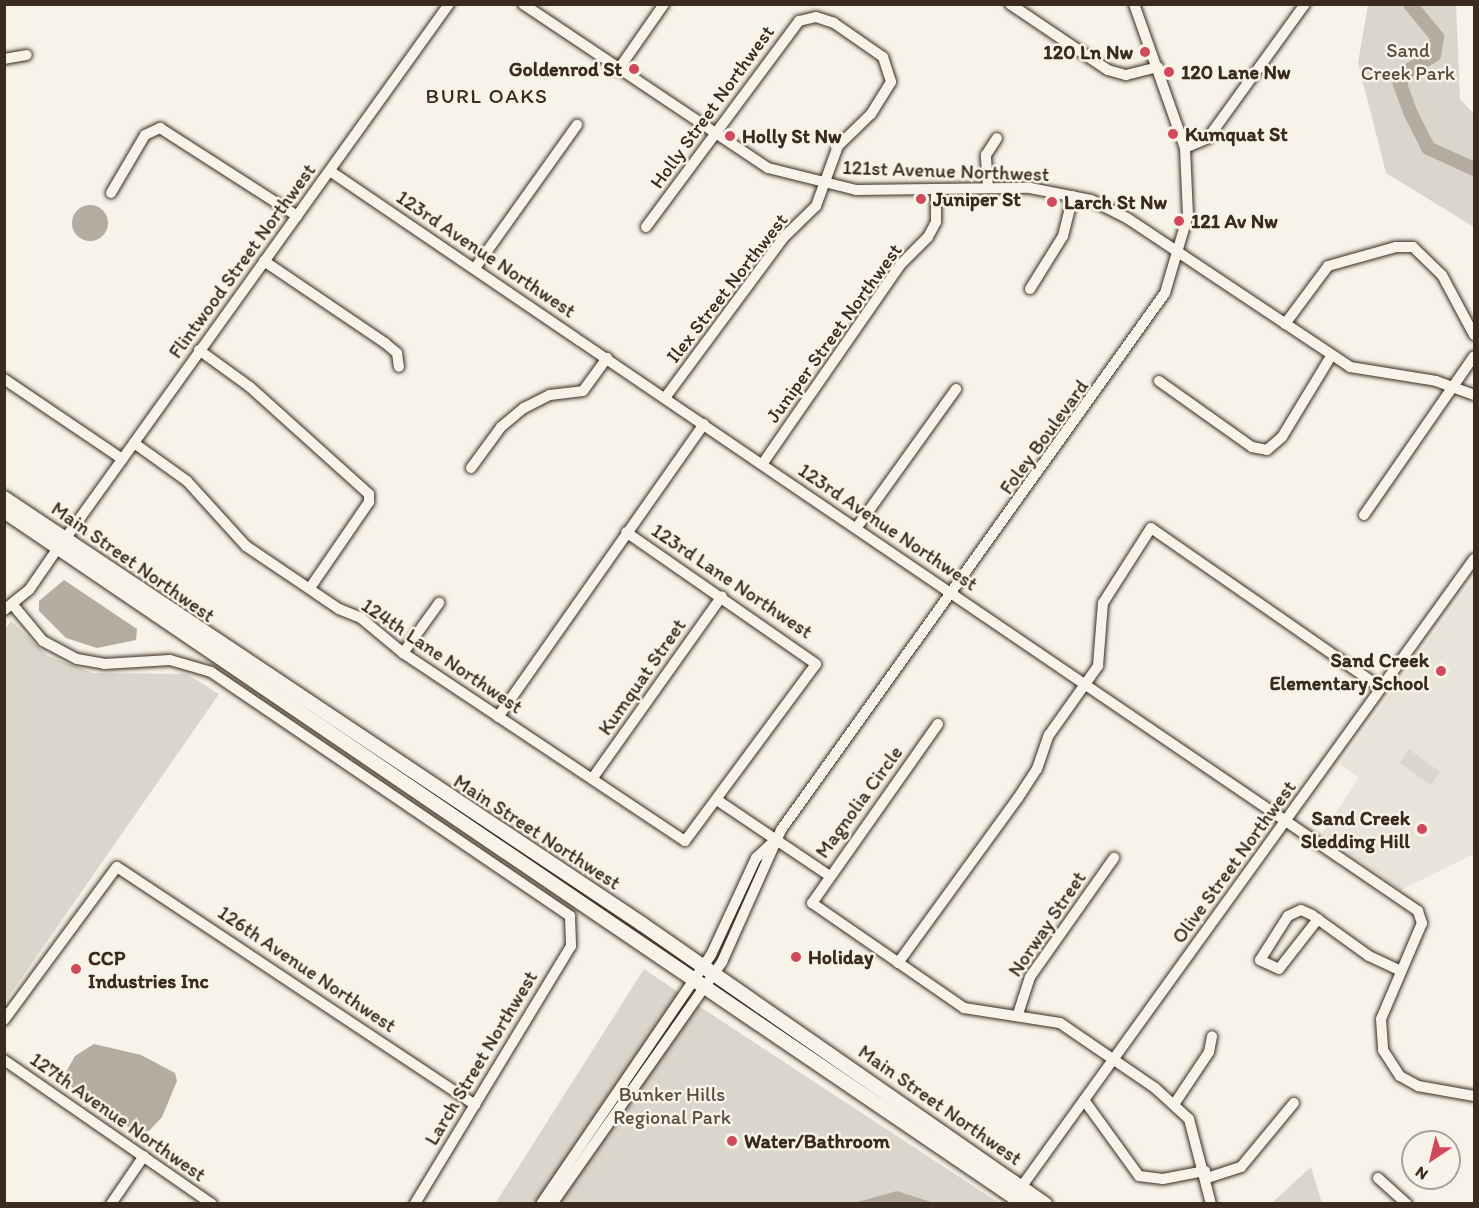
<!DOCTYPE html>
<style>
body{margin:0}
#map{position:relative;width:1479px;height:1208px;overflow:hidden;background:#f7f3e8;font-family:Itim,sans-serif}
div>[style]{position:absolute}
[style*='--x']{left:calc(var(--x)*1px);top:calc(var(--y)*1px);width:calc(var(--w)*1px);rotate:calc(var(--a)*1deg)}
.built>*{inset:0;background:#e9e4d9}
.green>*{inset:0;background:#dbd6cb}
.water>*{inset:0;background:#b4aca0}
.round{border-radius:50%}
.river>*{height:14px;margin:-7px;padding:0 7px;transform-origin:7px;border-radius:7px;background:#b4aca0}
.roads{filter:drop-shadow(0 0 2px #3b2a1e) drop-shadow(0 0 2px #3b2a1e)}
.minor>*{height:10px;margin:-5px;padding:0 5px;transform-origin:5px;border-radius:5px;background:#f7f3e8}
.major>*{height:14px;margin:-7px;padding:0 7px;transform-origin:7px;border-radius:7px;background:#f7f3e8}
.dots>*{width:16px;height:16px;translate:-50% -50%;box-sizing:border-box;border:3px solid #f7f3e8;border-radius:50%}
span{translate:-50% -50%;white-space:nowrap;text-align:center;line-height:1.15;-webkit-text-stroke:5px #f7f3e8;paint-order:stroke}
.park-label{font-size:20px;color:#5b4c41}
.poi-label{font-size:20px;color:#3b2a1e;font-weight:700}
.right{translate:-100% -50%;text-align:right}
.left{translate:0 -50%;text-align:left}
.street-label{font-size:20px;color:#3b2a1e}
.neighbourhood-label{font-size:21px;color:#3b2a1e;letter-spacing:1.5px}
.frame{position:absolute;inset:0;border:6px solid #3b2a1e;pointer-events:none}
.north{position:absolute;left:1401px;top:1130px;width:60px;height:60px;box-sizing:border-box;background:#f7f3e8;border:2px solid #aca397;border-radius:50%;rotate:215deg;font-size:16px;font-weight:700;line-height:24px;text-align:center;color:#3b2a1e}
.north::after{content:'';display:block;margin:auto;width:21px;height:27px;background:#d1495b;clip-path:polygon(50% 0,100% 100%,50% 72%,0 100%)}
</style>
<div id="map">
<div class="built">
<i style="clip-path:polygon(1474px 578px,1474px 854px,1401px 890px,1322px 833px,1359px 778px,1340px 764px)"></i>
</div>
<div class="green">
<i style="clip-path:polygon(1368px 5px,1456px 5px,1460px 99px,1474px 114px,1474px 227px,1386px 173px,1358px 63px)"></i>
<i style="clip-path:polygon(11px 621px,48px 656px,93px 673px,187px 674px,219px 694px,5px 1002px,4px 630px)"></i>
<i style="clip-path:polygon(1409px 749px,1440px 772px,1431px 785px,1400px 763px)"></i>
<i style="clip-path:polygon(644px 969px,705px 1010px,999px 1203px,495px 1204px)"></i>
<i style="clip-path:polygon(1311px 1167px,1322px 1203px,1272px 1203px,1302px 1175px)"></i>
</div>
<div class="water">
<i class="round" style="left:72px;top:205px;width:36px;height:36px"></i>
<i style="clip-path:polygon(64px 580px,137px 629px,136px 640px,97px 648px,66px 638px,39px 611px,39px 601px)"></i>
<i style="clip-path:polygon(94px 1044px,141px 1055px,175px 1073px,177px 1081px,162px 1117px,150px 1130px,143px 1133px,110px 1119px,62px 1079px,75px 1056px)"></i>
<i style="clip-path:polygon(897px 1191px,934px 1203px,854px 1203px)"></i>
</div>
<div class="river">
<i style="--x:1410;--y:4;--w:43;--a:50.7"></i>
<i style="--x:1437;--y:37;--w:18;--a:99"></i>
<i style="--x:1434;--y:55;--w:29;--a:149"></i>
<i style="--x:1409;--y:70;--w:17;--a:123"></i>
<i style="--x:1400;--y:84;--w:32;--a:70"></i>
<i style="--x:1411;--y:114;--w:38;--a:63"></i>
<i style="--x:1428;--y:148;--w:51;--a:24.5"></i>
</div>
<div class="roads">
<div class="minor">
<i style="--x:523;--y:4;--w:295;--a:33.8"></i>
<i style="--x:768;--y:168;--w:91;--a:14"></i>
<i style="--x:856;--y:190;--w:174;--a:-0.7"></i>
<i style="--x:1030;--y:188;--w:62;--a:11.1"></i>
<i style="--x:1091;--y:200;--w:40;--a:26.6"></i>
<i style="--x:1127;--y:218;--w:268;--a:33.7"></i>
<i style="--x:1350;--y:367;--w:87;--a:9.2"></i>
<i style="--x:1436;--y:381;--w:40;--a:20.2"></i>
<i style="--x:1010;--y:4;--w:118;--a:34"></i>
<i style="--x:1108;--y:70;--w:19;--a:16"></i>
<i style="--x:1126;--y:75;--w:33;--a:-14"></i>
<i style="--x:4;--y:59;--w:23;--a:-10"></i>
<i style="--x:618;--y:70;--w:80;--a:-55.1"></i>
<i style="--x:1185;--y:148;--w:25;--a:-23"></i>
<i style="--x:1208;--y:138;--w:165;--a:-54.1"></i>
<i style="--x:330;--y:171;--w:1316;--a:34.22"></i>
<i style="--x:1418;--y:911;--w:13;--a:72"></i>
<i style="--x:1422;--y:923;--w:104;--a:113.1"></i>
<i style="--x:1381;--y:1019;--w:31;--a:86"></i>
<i style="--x:1383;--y:1050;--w:31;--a:57"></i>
<i style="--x:1400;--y:1076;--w:21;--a:29"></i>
<i style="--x:1418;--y:1086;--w:57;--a:10.1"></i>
<i style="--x:988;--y:187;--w:32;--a:-94"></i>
<i style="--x:986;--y:155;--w:20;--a:-57"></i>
<i style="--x:111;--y:193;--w:67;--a:-59.6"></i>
<i style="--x:145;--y:135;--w:17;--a:-25"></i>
<i style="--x:160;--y:128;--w:163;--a:32.7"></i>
<i style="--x:646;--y:227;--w:257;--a:-53.4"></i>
<i style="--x:799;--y:21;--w:17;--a:-13"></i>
<i style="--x:816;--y:17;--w:19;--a:18"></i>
<i style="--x:834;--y:23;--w:60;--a:34.8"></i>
<i style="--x:883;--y:57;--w:26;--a:72"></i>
<i style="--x:891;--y:82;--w:38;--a:122"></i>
<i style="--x:871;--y:114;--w:46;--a:135.9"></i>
<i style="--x:838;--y:146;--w:64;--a:110.1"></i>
<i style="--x:816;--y:206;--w:45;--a:135.9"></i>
<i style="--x:784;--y:237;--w:200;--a:126.5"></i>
<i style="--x:264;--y:261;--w:146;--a:34.1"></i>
<i style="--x:385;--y:343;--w:16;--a:40"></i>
<i style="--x:397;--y:353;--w:14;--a:82"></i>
<i style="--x:475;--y:268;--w:176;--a:-54.5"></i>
<i style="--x:1030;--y:289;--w:62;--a:-58.1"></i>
<i style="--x:1063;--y:236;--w:41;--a:-76"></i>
<i style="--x:1285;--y:324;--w:72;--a:-53.4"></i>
<i style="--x:1328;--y:266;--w:71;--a:-15.6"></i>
<i style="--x:1396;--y:247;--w:17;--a:0"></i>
<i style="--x:1413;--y:247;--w:40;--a:44"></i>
<i style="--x:1442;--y:275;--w:68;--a:61.9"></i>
<i style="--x:199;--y:350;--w:63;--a:36"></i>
<i style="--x:250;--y:387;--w:160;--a:42"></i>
<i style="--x:369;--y:494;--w:8;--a:90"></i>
<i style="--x:369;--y:502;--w:104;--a:124.5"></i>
<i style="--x:4;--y:379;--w:143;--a:34.1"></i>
<i style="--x:1159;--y:381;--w:114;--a:35.4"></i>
<i style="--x:1252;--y:447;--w:15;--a:11"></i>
<i style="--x:1267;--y:450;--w:20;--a:-41"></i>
<i style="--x:1282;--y:437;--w:95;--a:-58.8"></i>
<i style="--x:134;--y:443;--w:65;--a:35.6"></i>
<i style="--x:187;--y:481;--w:88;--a:47.8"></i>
<i style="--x:246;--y:546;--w:112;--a:34.1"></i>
<i style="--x:339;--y:609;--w:24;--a:22"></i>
<i style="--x:361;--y:618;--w:55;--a:39.8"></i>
<i style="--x:403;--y:653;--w:339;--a:33.7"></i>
<i style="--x:685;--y:841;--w:220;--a:-53.5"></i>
<i style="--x:816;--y:664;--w:231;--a:-145.2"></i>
<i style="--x:763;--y:463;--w:242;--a:-55.3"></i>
<i style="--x:901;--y:264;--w:38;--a:-45"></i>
<i style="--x:928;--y:237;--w:17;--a:-62"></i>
<i style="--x:936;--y:222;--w:33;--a:-90"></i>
<i style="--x:471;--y:468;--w:51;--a:-53.8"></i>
<i style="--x:501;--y:427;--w:30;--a:-40"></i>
<i style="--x:524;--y:408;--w:29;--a:-27"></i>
<i style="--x:550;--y:395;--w:33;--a:-7"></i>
<i style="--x:583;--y:391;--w:41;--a:-54"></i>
<i style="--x:1364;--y:515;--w:193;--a:-55.3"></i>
<i style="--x:857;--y:527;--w:170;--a:-54.3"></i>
<i style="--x:65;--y:539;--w:659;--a:-54.33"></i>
<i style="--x:13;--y:605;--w:47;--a:50.2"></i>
<i style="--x:43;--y:641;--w:38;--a:28"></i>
<i style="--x:77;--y:659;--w:27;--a:10"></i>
<i style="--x:104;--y:664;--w:66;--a:-3.5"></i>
<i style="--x:170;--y:660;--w:43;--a:16.3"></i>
<i style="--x:211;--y:672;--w:434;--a:34.2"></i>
<i style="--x:570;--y:916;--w:30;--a:88"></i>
<i style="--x:571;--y:946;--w:301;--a:121.2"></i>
<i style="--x:4;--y:610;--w:32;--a:-39"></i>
<i style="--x:29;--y:590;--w:51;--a:-55.4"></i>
<i style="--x:403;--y:653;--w:62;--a:-54.2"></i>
<i style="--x:498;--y:717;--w:358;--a:-54.9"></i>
<i style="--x:938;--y:724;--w:219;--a:125.1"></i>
<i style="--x:812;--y:903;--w:185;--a:34.6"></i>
<i style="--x:964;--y:1008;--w:97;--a:8.9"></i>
<i style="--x:1060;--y:1023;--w:115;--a:34.4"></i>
<i style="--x:1155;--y:1088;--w:46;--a:42.4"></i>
<i style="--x:1189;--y:1119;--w:88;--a:75.5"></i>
<i style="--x:592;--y:779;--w:224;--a:-54.6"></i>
<i style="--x:717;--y:800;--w:134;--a:34"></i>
<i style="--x:1318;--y:919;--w:63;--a:128"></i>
<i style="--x:1279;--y:969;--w:21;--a:-155"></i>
<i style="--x:1260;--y:960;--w:52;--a:-57.5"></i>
<i style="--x:1288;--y:916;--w:14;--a:-25"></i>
<i style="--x:1301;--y:910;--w:12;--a:24"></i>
<i style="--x:1312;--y:915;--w:70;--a:35.7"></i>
<i style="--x:1369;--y:956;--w:33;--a:25"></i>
<i style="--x:898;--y:963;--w:204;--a:-54"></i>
<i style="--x:1018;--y:798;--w:35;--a:-57"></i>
<i style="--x:1037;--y:769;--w:36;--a:-71"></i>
<i style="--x:1049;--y:735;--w:85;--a:-54.6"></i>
<i style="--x:1098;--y:666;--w:63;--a:-85.5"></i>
<i style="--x:1103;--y:603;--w:89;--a:-57.4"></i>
<i style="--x:1151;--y:528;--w:280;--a:34.8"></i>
<i style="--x:1018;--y:1014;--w:39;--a:-72"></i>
<i style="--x:1030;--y:977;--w:146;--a:-54.8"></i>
<i style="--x:4;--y:1020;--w:190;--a:-53.6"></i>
<i style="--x:117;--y:867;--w:430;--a:33.6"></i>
<i style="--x:4;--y:1060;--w:253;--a:34.7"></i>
<i style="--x:1084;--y:1100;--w:94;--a:54.1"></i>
<i style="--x:1139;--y:1176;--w:24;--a:7"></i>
<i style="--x:1163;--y:1179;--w:43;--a:-10.8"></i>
<i style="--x:1175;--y:1103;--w:61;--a:-56.3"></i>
<i style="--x:1209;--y:1052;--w:16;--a:-79"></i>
<i style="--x:1207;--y:1178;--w:36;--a:-18"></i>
<i style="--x:1241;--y:1167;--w:83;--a:-50.4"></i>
<i style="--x:1378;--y:1178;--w:39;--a:42"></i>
<i style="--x:1022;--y:1186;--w:773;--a:-54.21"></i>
<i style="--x:111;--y:1204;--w:58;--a:-55.5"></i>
<i style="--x:541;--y:1204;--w:301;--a:-55.7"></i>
<i style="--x:711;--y:955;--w:107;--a:-65.1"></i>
<i style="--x:756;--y:858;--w:22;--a:-43"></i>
<i style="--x:552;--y:1204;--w:296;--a:-54.9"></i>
<i style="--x:722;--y:962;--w:145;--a:-65.9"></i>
<i style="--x:781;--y:830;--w:660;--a:-54.43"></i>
<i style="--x:1165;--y:293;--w:81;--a:-73.6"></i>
<i style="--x:1188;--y:215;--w:67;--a:-92.6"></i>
<i style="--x:1185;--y:148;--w:153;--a:-109.5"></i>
</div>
<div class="major">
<i style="--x:4;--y:498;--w:767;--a:33.73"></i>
<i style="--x:642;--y:924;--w:491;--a:34.8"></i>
<i style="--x:4;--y:511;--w:1233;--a:34.19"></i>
</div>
</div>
<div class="dots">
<i style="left:1145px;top:52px;background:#d1495b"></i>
<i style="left:634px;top:69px;background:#d1495b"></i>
<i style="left:1169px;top:72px;background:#d1495b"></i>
<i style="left:1173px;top:134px;background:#d1495b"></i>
<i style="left:730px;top:136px;background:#d1495b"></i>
<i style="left:921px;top:199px;background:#d1495b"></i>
<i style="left:1052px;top:202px;background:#d1495b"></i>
<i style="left:1179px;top:221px;background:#d1495b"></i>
<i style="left:1441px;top:671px;background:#d1495b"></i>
<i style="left:1422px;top:829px;background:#d1495b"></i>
<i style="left:796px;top:957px;background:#d1495b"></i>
<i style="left:76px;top:969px;background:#d1495b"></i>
<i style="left:732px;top:1141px;background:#d1495b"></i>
</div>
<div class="park-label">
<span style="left:1408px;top:62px">Sand<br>Creek Park</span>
<span style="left:672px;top:1106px">Bunker Hills<br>Regional Park</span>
</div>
<div class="poi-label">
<span class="right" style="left:1133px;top:52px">120 Ln Nw</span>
<span class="right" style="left:622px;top:69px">Goldenrod St</span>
<span class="left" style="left:1181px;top:72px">120 Lane Nw</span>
<span class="left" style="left:1185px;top:134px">Kumquat St</span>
<span class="left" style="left:742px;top:136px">Holly St Nw</span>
<span class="left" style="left:933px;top:199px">Juniper St</span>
<span class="left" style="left:1064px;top:202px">Larch St Nw</span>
<span class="left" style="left:1191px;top:221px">121 Av Nw</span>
<span class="right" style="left:1429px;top:672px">Sand Creek<br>Elementary School</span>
<span class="right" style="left:1410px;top:830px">Sand Creek<br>Sledding Hill</span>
<span class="left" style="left:808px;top:957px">Holiday</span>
<span class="left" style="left:88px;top:970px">CCP<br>Industries Inc</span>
<span class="left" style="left:744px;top:1141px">Water/Bathroom</span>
</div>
<div class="street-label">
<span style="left:712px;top:107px;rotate:-54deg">Holly Street Northwest</span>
<span style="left:946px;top:171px;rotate:2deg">121st Avenue Northwest</span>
<span style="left:486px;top:254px;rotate:34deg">123rd Avenue Northwest</span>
<span style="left:242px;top:261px;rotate:-54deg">Flintwood Street Northwest</span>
<span style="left:727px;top:288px;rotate:-52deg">Ilex Street Northwest</span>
<span style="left:834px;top:333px;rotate:-54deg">Juniper Street Northwest</span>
<span style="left:1044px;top:437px;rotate:-54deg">Foley Boulevard</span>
<span style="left:888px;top:527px;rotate:34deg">123rd Avenue Northwest</span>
<span style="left:133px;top:562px;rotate:35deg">Main Street Northwest</span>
<span style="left:732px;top:581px;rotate:34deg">123rd Lane Northwest</span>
<span style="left:442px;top:656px;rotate:34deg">124th Lane Northwest</span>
<span style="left:642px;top:677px;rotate:-55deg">Kumquat Street</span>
<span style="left:859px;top:802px;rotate:-54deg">Magnolia Circle</span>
<span style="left:537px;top:832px;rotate:33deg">Main Street Northwest</span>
<span style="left:1234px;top:862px;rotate:-54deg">Olive Street Northwest</span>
<span style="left:1047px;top:924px;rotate:-56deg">Norway Street</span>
<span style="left:307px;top:969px;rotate:34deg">126th Avenue Northwest</span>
<span style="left:481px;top:1058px;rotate:-59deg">Larch Street Northwest</span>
<span style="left:940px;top:1105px;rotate:35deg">Main Street Northwest</span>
<span style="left:118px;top:1117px;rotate:35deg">127th Avenue Northwest</span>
</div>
<div class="neighbourhood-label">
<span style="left:487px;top:96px">BURL OAKS</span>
</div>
<div class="frame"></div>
<div class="north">N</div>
</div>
